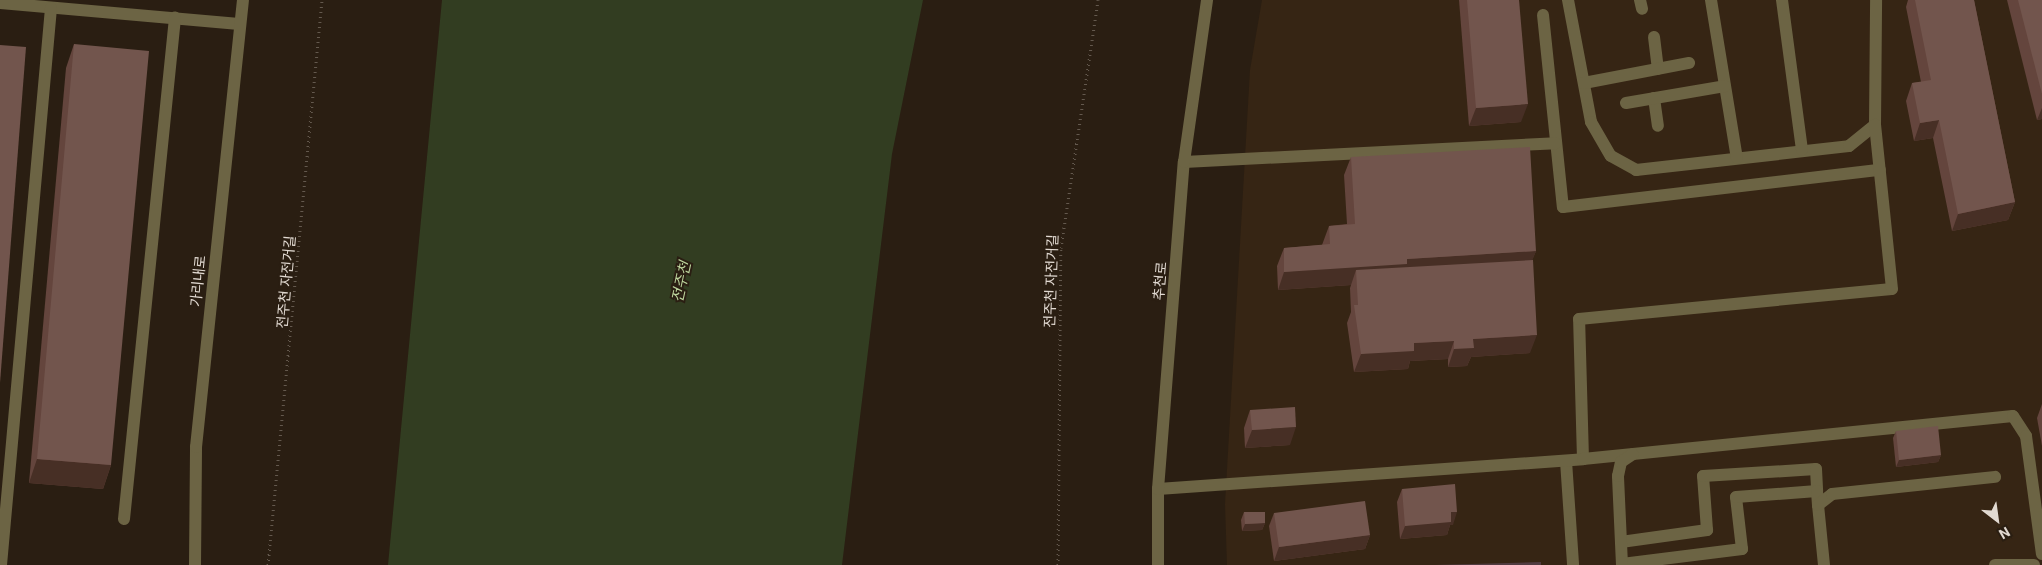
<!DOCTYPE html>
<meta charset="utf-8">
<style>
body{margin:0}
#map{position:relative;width:2042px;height:565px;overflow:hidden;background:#2a1e12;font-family:Roboto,"Noto Sans KR",sans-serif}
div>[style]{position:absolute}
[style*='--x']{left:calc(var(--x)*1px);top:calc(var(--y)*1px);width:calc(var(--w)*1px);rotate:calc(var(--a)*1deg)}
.built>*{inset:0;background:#362514}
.green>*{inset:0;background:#513c41}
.water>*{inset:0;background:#323d21}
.path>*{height:3px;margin-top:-1.5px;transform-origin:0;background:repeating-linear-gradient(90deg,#64594e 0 1px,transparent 0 5px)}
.minor>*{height:12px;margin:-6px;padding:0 6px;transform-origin:6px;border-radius:6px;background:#6c6444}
.wall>*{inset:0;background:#64453d}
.shaded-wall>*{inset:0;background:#472f25}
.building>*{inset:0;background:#72554d}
span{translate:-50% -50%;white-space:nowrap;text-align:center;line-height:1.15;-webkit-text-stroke:4px #2a1e12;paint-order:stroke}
.street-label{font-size:14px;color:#e1d9d1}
.water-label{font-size:15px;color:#bcd39c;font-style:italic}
.north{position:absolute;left:1972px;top:495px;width:50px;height:50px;-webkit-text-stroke:4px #2a1e12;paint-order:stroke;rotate:150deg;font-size:14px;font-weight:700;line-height:20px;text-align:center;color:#e1d9d1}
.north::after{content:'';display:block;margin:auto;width:18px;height:22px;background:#e1d9d1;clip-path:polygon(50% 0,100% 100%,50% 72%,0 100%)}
</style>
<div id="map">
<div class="built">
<i style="clip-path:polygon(1262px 0,2042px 0,2042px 565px,1227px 565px,1225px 504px,1250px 70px)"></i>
</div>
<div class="green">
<i style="clip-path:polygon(1541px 562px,1541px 565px,1434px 565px)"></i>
</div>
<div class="water">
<i style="clip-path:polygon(442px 0,923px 0,892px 154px,842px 565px,388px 565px)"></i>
</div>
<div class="path">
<i style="--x:268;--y:565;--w:568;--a:-84.54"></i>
<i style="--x:1058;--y:565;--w:317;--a:-89.5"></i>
<i style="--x:1061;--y:248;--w:251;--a:-81.5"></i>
</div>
<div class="minor">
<i style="--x:1568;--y:0;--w:124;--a:79.3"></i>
<i style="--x:1591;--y:122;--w:39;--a:60"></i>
<i style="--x:1611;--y:156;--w:29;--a:29"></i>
<i style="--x:1636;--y:170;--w:214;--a:-6.4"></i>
<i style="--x:1849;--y:146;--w:33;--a:-39"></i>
<i style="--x:1875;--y:125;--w:125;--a:-89.5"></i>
<i style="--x:1640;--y:0;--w:9;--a:77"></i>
<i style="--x:1711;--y:0;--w:160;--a:80.7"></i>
<i style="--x:1782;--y:0;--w:151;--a:82.4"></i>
<i style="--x:0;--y:3;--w:240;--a:5"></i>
<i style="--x:1543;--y:15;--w:193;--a:84.1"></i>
<i style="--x:1563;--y:207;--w:319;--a:-6.7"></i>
<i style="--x:1654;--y:37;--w:32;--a:83"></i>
<i style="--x:1584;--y:83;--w:107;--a:-10.8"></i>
<i style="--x:1654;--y:98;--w:28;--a:82"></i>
<i style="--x:1626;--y:103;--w:100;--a:-9.7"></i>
<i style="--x:1184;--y:162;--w:372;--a:-2.9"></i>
<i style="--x:1583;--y:459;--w:140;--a:-91.6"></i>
<i style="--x:1579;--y:319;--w:314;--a:-5.5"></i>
<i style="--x:1892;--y:289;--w:165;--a:-95.9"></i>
<i style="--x:1566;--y:461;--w:104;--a:86.1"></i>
<i style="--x:1158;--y:489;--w:426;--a:-4"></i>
<i style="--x:1583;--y:459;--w:432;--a:-5.7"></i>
<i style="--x:2013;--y:416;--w:24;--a:57"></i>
<i style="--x:2026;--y:436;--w:119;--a:82.3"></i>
<i style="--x:124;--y:519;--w:504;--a:-84.19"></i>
<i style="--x:1621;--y:542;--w:87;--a:-7.9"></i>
<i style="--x:1707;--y:530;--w:54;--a:-94.2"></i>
<i style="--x:1703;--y:476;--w:113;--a:-3.5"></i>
<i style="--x:1816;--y:469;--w:22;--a:87"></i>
<i style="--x:1622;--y:564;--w:121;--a:-7.1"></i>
<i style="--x:1742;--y:549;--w:52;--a:-96.6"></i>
<i style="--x:1736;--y:497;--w:81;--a:-4.2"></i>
<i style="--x:1817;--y:491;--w:14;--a:86"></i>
<i style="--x:1;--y:565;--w:559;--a:-84.87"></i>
<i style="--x:195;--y:565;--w:118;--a:-89.5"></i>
<i style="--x:196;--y:447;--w:449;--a:-84"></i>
<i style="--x:1158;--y:565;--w:76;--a:-90"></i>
<i style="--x:1158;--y:489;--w:328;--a:-85.5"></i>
<i style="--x:1184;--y:162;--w:164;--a:-81.9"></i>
<i style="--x:1622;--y:565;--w:89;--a:-92.6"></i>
<i style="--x:1618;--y:476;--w:14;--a:-78"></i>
<i style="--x:1621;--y:462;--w:14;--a:-34"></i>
<i style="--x:1824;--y:565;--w:60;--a:-95.7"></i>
<i style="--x:1818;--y:505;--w:18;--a:-38"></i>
<i style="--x:1832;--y:494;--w:164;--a:-6"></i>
<i style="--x:1995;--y:565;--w:39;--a:0"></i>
</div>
<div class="wall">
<i style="clip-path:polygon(1459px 0,1519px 0,1521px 122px,1469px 126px)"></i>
<i style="clip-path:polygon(1908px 0,1974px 0,2015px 202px,2008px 220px,1952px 231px,1933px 138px,1914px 141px,1906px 101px,1912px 83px,1921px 82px,1906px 7px)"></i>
<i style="clip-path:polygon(2007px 0,2042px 0,2042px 119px,2037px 120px)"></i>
<i style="clip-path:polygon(74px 44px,111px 465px,103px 489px,29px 483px,66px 68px)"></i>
<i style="clip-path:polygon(1351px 157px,1536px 251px,1532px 260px,1530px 353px,1471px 357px,1467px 366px,1448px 367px,1448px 359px,1410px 361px,1408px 369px,1354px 372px,1347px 323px,1351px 312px,1350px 288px,1351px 285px,1278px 290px,1277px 266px,1284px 248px,1322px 245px,1329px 226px,1347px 224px,1344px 175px)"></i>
<i style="clip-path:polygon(2042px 404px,2042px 446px,2037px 418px)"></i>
<i style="clip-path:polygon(1250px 410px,1290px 445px,1245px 448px,1244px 428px)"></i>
<i style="clip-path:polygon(1896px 431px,1941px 455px,1938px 462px,1896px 467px,1893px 438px)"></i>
<i style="clip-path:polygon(1402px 489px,1453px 525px,1450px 525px,1447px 535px,1400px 539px,1397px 502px)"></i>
<i style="clip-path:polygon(1244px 512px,1265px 523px,1262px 530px,1242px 531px,1241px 520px)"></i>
<i style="clip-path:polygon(1274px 513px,1370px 535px,1365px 549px,1274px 561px,1269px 526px)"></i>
</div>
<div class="shaded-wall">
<i style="clip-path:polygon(1528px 104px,1521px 122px,1469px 126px,1476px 108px)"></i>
<i style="clip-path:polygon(2042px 108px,2042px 119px,2037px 120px)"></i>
<i style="clip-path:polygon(1939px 120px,1933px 138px,1914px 141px,1920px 123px)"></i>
<i style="clip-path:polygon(2015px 202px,2008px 220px,1952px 231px,1958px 214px)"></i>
<i style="clip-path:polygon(1536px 251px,1529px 269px,1356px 270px,1351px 285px,1278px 290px,1284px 272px,1407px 259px)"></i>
<i style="clip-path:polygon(1537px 335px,1530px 353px,1471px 357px,1467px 366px,1448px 367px,1454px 349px,1473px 339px)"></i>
<i style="clip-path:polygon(1454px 341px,1448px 359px,1410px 361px,1408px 369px,1354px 372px,1361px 354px,1414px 343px)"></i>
<i style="clip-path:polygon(1296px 427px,1290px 445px,1245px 448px,1252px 430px)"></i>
<i style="clip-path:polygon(1941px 455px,1938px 462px,1896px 467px,1899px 460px)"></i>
<i style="clip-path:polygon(37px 459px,111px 465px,103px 489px,29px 483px)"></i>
<i style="clip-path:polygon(1451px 512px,1457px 512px,1453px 525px,1450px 525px,1447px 535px,1400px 539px,1405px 526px)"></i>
<i style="clip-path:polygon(1265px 523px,1262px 530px,1242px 531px,1245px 524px)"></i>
<i style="clip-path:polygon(1370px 535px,1365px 549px,1274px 561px,1279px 547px)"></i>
</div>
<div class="building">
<i style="clip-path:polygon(1467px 0,1519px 0,1528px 104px,1476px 108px)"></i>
<i style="clip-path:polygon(1915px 0,1974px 0,2015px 202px,1958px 214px,1939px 120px,1920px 123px,1912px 83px,1931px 80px)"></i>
<i style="clip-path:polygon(2018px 0,2042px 0,2042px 94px)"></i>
<i style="clip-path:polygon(74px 44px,149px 51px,111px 465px,37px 459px)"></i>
<i style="clip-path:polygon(0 45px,26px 47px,0 383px)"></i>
<i style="clip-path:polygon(1530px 147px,1536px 251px,1407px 259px,1407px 264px,1284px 272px,1284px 248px,1330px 244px,1329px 226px,1355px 224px,1351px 157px)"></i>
<i style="clip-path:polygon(1533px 260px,1537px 335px,1473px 339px,1474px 348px,1454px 349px,1454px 341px,1414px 343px,1414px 351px,1361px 354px,1354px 305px,1358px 305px,1356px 270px)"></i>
<i style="clip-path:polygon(1295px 407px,1296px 427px,1252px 430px,1250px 410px)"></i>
<i style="clip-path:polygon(1938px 426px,1941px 455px,1899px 460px,1896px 431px)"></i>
<i style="clip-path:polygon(1455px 484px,1457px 512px,1451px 512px,1451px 522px,1405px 526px,1402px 489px)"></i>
<i style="clip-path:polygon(1365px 501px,1370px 535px,1279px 547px,1274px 513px)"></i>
<i style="clip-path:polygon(1244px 512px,1265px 512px,1265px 523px,1245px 524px)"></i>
</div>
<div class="street-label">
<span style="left:198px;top:281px;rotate:-84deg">가리내로</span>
<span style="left:1051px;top:281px;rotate:-88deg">전주천 자전거길</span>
<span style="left:1160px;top:281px;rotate:-85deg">추천로</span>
<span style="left:286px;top:282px;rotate:-85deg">전주천 자전거길</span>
</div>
<div class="water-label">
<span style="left:682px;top:282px;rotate:-78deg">전주천</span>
</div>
<div class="north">N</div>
</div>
